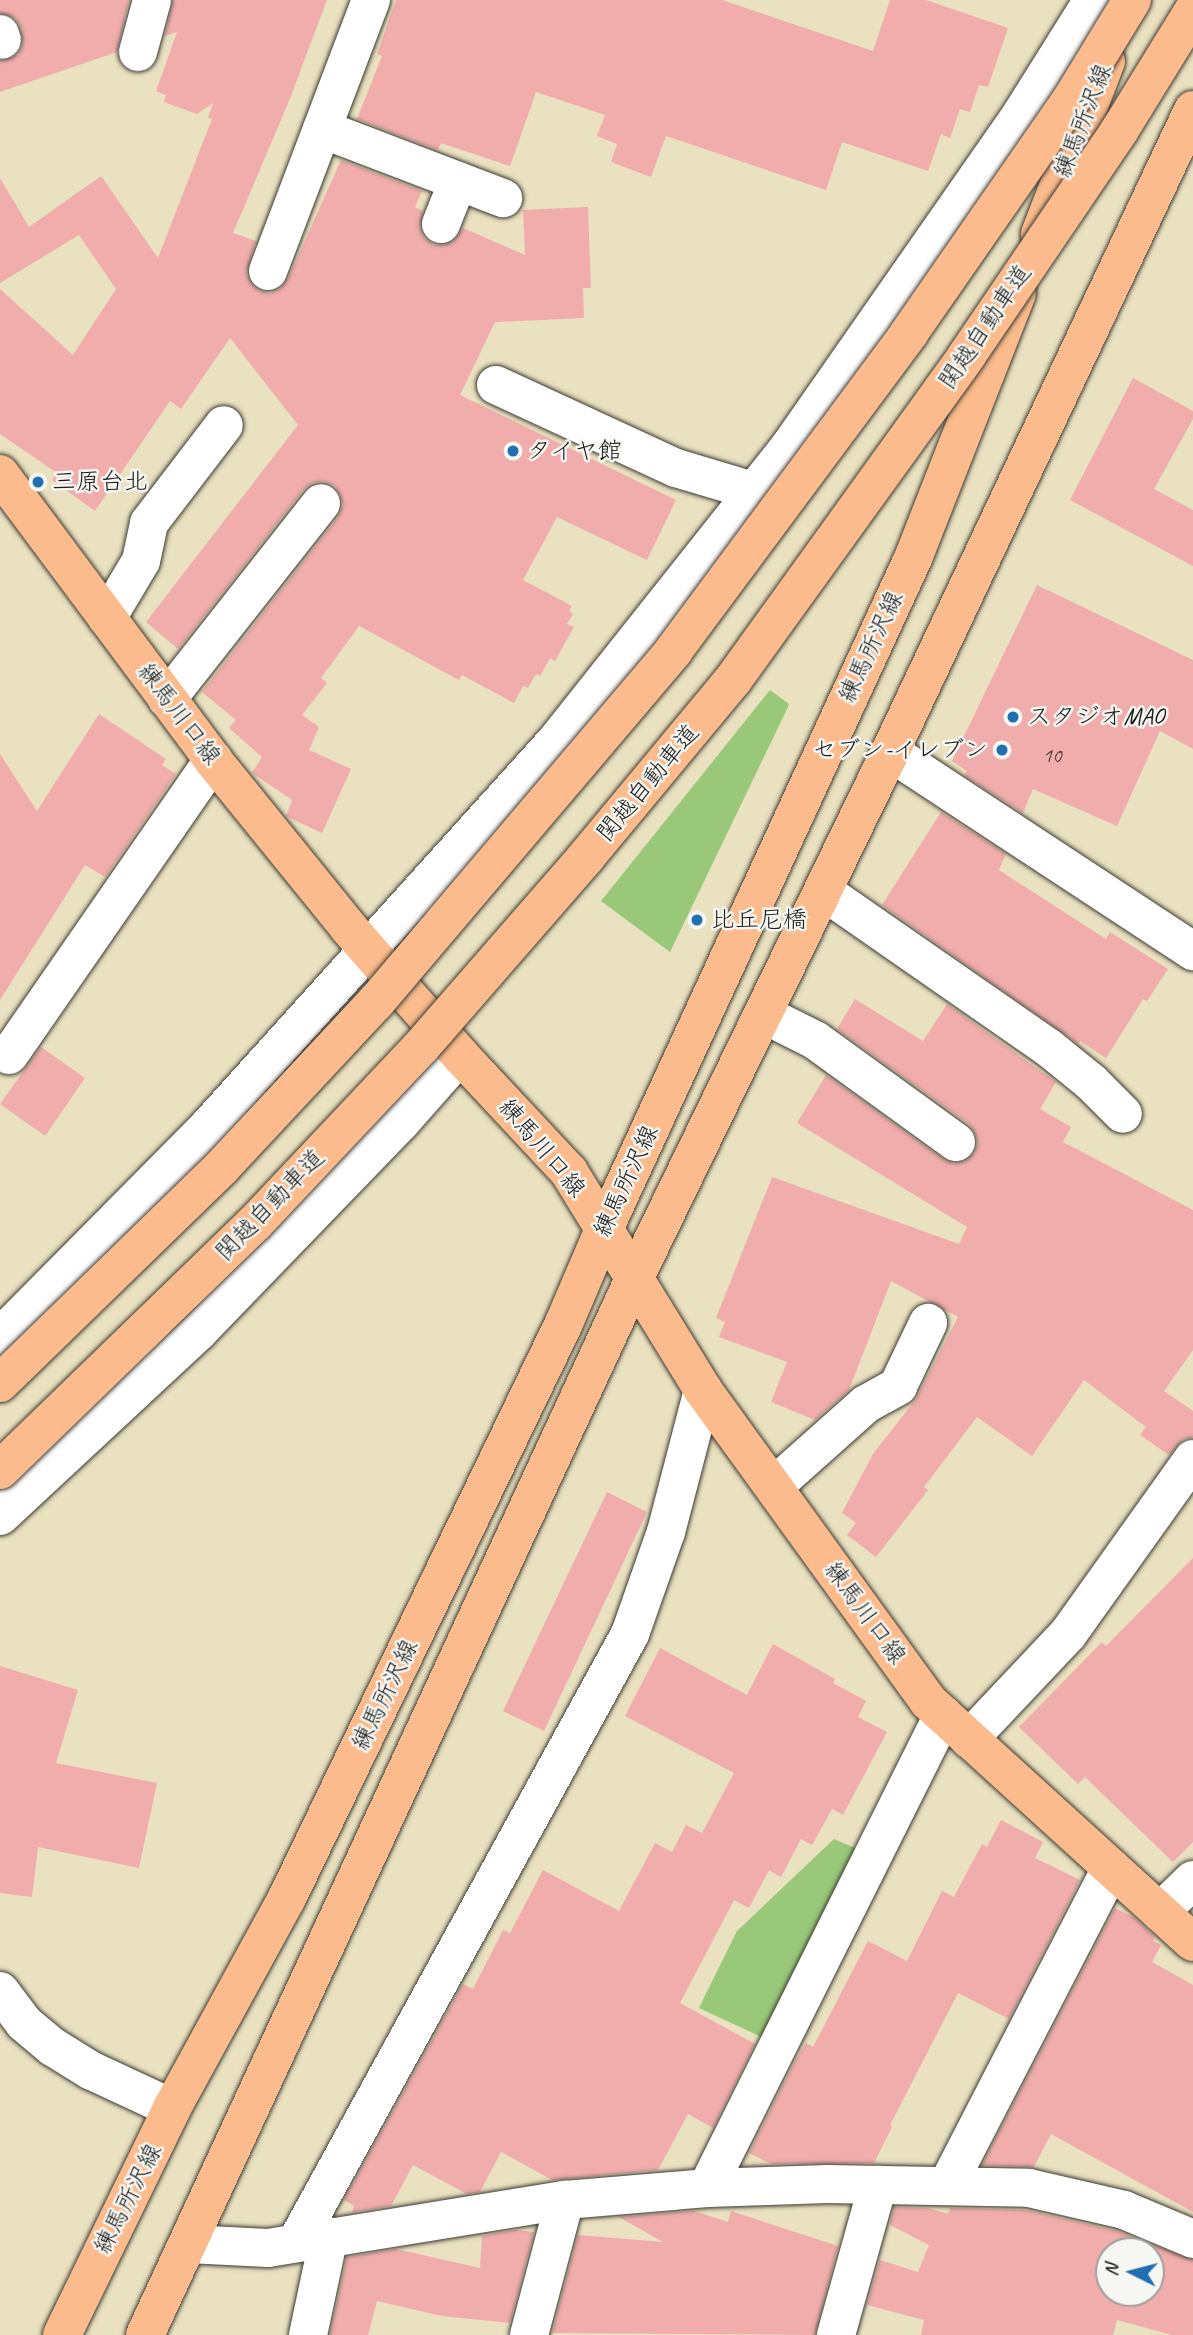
<!DOCTYPE html>
<meta charset="utf-8">
<style>
body{margin:0}
#map{position:relative;width:1193px;height:2335px;overflow:hidden;background:#e9e1bf;font-family:Caveat,"Klee One",sans-serif}
div>[style]{position:absolute}
[style*='--x']{left:calc(var(--x)*1px);top:calc(var(--y)*1px);width:calc(var(--w)*1px);rotate:calc(var(--a)*1deg)}
.green>*{inset:0;background:#98c878}
.building>*{inset:0;background:#f0adac}
.roads{filter:drop-shadow(0 0 2px #3b3a34) drop-shadow(0 0 2px #3b3a34)}
.minor>*{height:38px;margin:-19px;padding:0 19px;transform-origin:19px;border-radius:19px;background:#fff}
.major>*{height:38px;margin:-19px;padding:0 19px;transform-origin:19px;border-radius:19px;background:#fbbb8c}
.bridges{filter:drop-shadow(0 0 2px #3b3a34) drop-shadow(0 0 2px #3b3a34)}
.highway-bridge>*{height:38px;margin:-19px;padding:0 19px;transform-origin:19px;border-radius:19px;background:#fbbb8c}
.dots>*{width:19px;height:19px;translate:-50% -50%;box-sizing:border-box;border:4px solid #f6f6f2;border-radius:50%}
span{translate:-50% -50%;white-space:nowrap;text-align:center;line-height:1.15;-webkit-text-stroke:5px #f6f6f2;paint-order:stroke}
.number-label{font-size:21px;color:#514040}
.number-label span{-webkit-text-stroke-width:0}
.street-label{font-size:24px;color:#1c1c1c}
.poi-label{font-size:24px;color:#1c1c1c}
.left{translate:0 -50%;text-align:left}
.right{translate:-100% -50%;text-align:right}
.north{position:absolute;left:1095px;top:2237px;width:70px;height:70px;box-sizing:border-box;background:#f6f6f2;border:2px solid #9f9f9c;border-radius:50%;rotate:276deg;font-size:19px;font-weight:700;line-height:28px;text-align:center;color:#1c1c1c}
.north::after{content:'';display:block;margin:auto;width:24px;height:32px;background:#1f6fb2;clip-path:polygon(50% 0,100% 100%,50% 72%,0 100%)}
</style>
<div id="map">
<div class="green">
<i style="clip-path:polygon(770px 690px,789px 704px,787px 709px,670px 952px,601px 901px)"></i>
<i style="clip-path:polygon(834px 1839px,862px 1851px,768px 2040px,699px 2008px,737px 1931px)"></i>
</div>
<div class="building">
<i style="clip-path:polygon(0 0,129px 0,117px 52px,0 92px,0 61px,18px 55px,23px 44px,21px 27px,15px 18px,0 13px)"></i>
<i style="clip-path:polygon(173px 0,327px 0,289px 101px,233px 233px,256px 241px,246px 274px,252px 285px,260px 291px,271px 293px,281px 288px,288px 279px,341px 160px,422px 191px,415px 207px,423px 211px,420px 228px,424px 238px,434px 245px,445px 245px,454px 241px,463px 228px,525px 255px,523px 210px,588px 207px,591px 288px,583px 288px,584px 318px,495px 322px,460px 395px,676px 500px,647px 560px,557px 517px,523px 580px,572px 606px,569px 611px,573px 614px,567px 624px,574px 627px,555px 661px,550px 658px,540px 676px,536px 674px,528px 688px,523px 686px,514px 703px,462px 675px,459px 680px,359px 626px,321px 678px,327px 683px,302px 715px,319px 727px,309px 750px,351px 769px,322px 833px,286px 816px,292px 800px,252px 773px,262px 757px,229px 728px,236px 720px,202px 692px,338px 517px,343px 505px,341px 496px,335px 486px,323px 481px,312px 483px,304px 489px,178px 649px,146px 622px,298px 425px,230px 338px,181px 409px,170px 401px,95px 511px,52px 480px,57px 473px,0 434px,0 289px,73px 355px,116px 289px,79px 235px,0 283px,0 178px,29px 227px,101px 176px,158px 258px,212px 119px,208px 118px,213px 103px,197px 114px,164px 102px,166px 95px,156px 91px,177px 32px,165px 36px)"></i>
<i style="clip-path:polygon(396px 0,722px 0,873px 51px,890px 0,926px 0,1008px 28px,988px 87px,979px 85px,970px 112px,960px 109px,950px 138px,941px 134px,928px 171px,842px 142px,826px 190px,666px 136px,651px 177px,611px 162px,617px 144px,597px 136px,605px 115px,536px 92px,510px 166px,441px 143px,438px 150px,357px 119px,382px 56px,377px 54px)"></i>
<i style="clip-path:polygon(1133px 378px,1193px 411px,1193px 419px,1154px 489px,1193px 510px,1193px 566px,1070px 500px)"></i>
<i style="clip-path:polygon(1037px 585px,1193px 660px,1193px 749px,1160px 731px,1117px 826px,1033px 789px,1023px 813px,964px 775px,967px 771px,952px 761px)"></i>
<i style="clip-path:polygon(99px 714px,166px 759px,162px 765px,176px 774px,105px 877px,85px 865px,0 1000px,0 754px,37px 811px)"></i>
<i style="clip-path:polygon(941px 812px,1006px 854px,999px 870px,1106px 939px,1110px 932px,1168px 969px,1147px 1001px,1143px 999px,1106px 1058px,1080px 1041px,1079px 1044px,882px 905px)"></i>
<i style="clip-path:polygon(855px 999px,923px 1041px,947px 1004px,1056px 1082px,1040px 1109px,1071px 1127px,1063px 1142px,1193px 1210px,1193px 1350px,1164px 1391px,1193px 1411px,1193px 1437px,1183px 1439px,1169px 1455px,1140px 1435px,1146px 1427px,1084px 1380px,1032px 1456px,977px 1417px,924px 1487px,928px 1490px,876px 1557px,847px 1535px,856px 1523px,842px 1513px,873px 1454px,916px 1399px,958px 1317px,891px 1281px,849px 1390px,815px 1420px,771px 1402px,787px 1362px,719px 1337px,725px 1322px,716px 1318px,772px 1177px,959px 1244px,967px 1227px,797px 1123px,826px 1075px,944px 1160px,954px 1164px,964px 1162px,974px 1154px,978px 1144px,976px 1134px,969px 1124px,837px 1029px)"></i>
<i style="clip-path:polygon(41px 1047px,85px 1078px,45px 1136px,0 1104px)"></i>
<i style="clip-path:polygon(607px 1492px,647px 1512px,544px 1731px,503px 1711px)"></i>
<i style="clip-path:polygon(1193px 1558px,1193px 1842px,1173px 1862px,1085px 1777px,1078px 1784px,1019px 1727px,1102px 1642px,1106px 1646px)"></i>
<i style="clip-path:polygon(773px 1644px,835px 1679px,833px 1683px,866px 1701px,858px 1717px,887px 1732px,843px 1815px,832px 1809px,812px 1845px,801px 1839px,781px 1877px,769px 1870px,749px 1908px,734px 1900px,680px 2003px,755px 2044px,713px 2128px,688px 2114px,658px 2170px,552px 2180px,501px 2152px,480px 2192px,467px 2194px,413px 2165px,391px 2206px,352px 2212px,354px 2206px,344px 2200px,463px 1984px,473px 1989px,503px 1930px,510px 1933px,543px 1870px,619px 1911px,655px 1843px,672px 1852px,686px 1825px,702px 1833px,734px 1773px,625px 1716px,660px 1648px,747px 1695px)"></i>
<i style="clip-path:polygon(0 1666px,78px 1690px,56px 1763px,157px 1783px,139px 1868px,38px 1847px,32px 1897px,0 1893px)"></i>
<i style="clip-path:polygon(1001px 1820px,1043px 1842px,1035px 1858px,1080px 1880px,1009px 2019px,958px 1993px,890px 2125px,892px 2127px,874px 2163px,771px 2164px,749px 2153px,793px 2065px,806px 2043px,813px 2047px,868px 1941px,907px 1961px,942px 1891px,954px 1897px,982px 1844px,987px 1847px)"></i>
<i style="clip-path:polygon(1115px 1908px,1135px 1918px,1155px 1937px,1153px 1941px,1161px 1945px,1152px 1962px,1193px 1985px,1193px 2212px,1051px 2134px,1034px 2167px,982px 2165px)"></i>
<i style="clip-path:polygon(evenodd,894px 2207px,928px 2208px,948px 2214px,950px 2208px,1026px 2210px,1117px 2231px,1193px 2260px,1193px 2335px,1172px 2335px,1117px 2320px,1113px 2335px,921px 2335px,924px 2320px,867px 2305px,880px 2260px,918px 2272px,929px 2245px,890px 2225px,894px 2207px,1109px 2251px,1151px 2251px,1151px 2293px,1109px 2293px,1109px 2251px)"></i>
<i style="clip-path:polygon(694px 2211px,728px 2222px,731px 2211px,838px 2246px,815px 2335px,552px 2333px,578px 2235px,663px 2242px,619px 2217px)"></i>
<i style="clip-path:polygon(515px 2230px,534px 2232px,510px 2323px,442px 2316px,377px 2301px,368px 2335px,330px 2335px,347px 2257px,396px 2249px,480px 2268px,482px 2236px)"></i>
</div>
<div class="roads">
<div class="minor">
<i style="--x:0;--y:34;--w:6;--a:72"></i>
<i style="--x:138;--y:52;--w:54;--a:-74.9"></i>
<i style="--x:322;--y:129;--w:194;--a:20.9"></i>
<i style="--x:441;--y:224;--w:46;--a:-68.4"></i>
<i style="--x:268;--y:271;--w:290;--a:-69.2"></i>
<i style="--x:496;--y:385;--w:198;--a:24.8"></i>
<i style="--x:676;--y:468;--w:80;--a:16.6"></i>
<i style="--x:107;--y:618;--w:66;--a:-59.2"></i>
<i style="--x:141;--y:561;--w:39;--a:-78"></i>
<i style="--x:149;--y:523;--w:123;--a:-52.6"></i>
<i style="--x:167;--y:699;--w:249;--a:-51.8"></i>
<i style="--x:890;--y:752;--w:363;--a:33.3"></i>
<i style="--x:823;--y:891;--w:275;--a:34.8"></i>
<i style="--x:1049;--y:1048;--w:54;--a:39"></i>
<i style="--x:1091;--y:1082;--w:45;--a:45"></i>
<i style="--x:763;--y:1014;--w:58;--a:26.6"></i>
<i style="--x:815;--y:1040;--w:174;--a:35.9"></i>
<i style="--x:9;--y:1055;--w:359;--a:-55.3"></i>
<i style="--x:0;--y:1337;--w:294;--a:-45.3"></i>
<i style="--x:207;--y:1128;--w:523;--a:-47.95"></i>
<i style="--x:557;--y:740;--w:375;--a:-51.6"></i>
<i style="--x:790;--y:446;--w:406;--a:-55.1"></i>
<i style="--x:1022;--y:113;--w:133;--a:-57.9"></i>
<i style="--x:774;--y:1486;--w:123;--a:-41.7"></i>
<i style="--x:866;--y:1404;--w:37;--a:-29"></i>
<i style="--x:898;--y:1386;--w:70;--a:-64.5"></i>
<i style="--x:0;--y:1516;--w:272;--a:-42.9"></i>
<i style="--x:199;--y:1331;--w:291;--a:-46"></i>
<i style="--x:401;--y:1122;--w:89;--a:-48.6"></i>
<i style="--x:969;--y:1739;--w:144;--a:-46.7"></i>
<i style="--x:1068;--y:1634;--w:215;--a:-54.5"></i>
<i style="--x:1160;--y:1912;--w:46;--a:-44.1"></i>
<i style="--x:0;--y:1991;--w:40;--a:53"></i>
<i style="--x:24;--y:2023;--w:38;--a:40"></i>
<i style="--x:53;--y:2047;--w:44;--a:31.9"></i>
<i style="--x:90;--y:2070;--w:90;--a:24.9"></i>
<i style="--x:947;--y:2186;--w:358;--a:-62.7"></i>
<i style="--x:707;--y:2188;--w:529;--a:-63.48"></i>
<i style="--x:297;--y:2241;--w:692;--a:-61.25"></i>
<i style="--x:630;--y:1634;--w:108;--a:-70.6"></i>
<i style="--x:666;--y:1532;--w:147;--a:-75.4"></i>
<i style="--x:188;--y:2244;--w:80;--a:2.9"></i>
<i style="--x:268;--y:2248;--w:301;--a:-9.2"></i>
<i style="--x:565;--y:2200;--w:143;--a:-4.8"></i>
<i style="--x:707;--y:2188;--w:121;--a:-1.9"></i>
<i style="--x:828;--y:2184;--w:201;--a:1.1"></i>
<i style="--x:1029;--y:2188;--w:98;--a:13"></i>
<i style="--x:1124;--y:2210;--w:75;--a:22.8"></i>
<i style="--x:308;--y:2335;--w:101;--a:-78"></i>
<i style="--x:529;--y:2335;--w:140;--a:-75.1"></i>
<i style="--x:836;--y:2335;--w:156;--a:-74.4"></i>
</div>
<div class="major">
<i style="--x:1040;--y:234;--w:185;--a:-69.1"></i>
<i style="--x:0;--y:474;--w:357;--a:53.3"></i>
<i style="--x:213;--y:760;--w:215;--a:51"></i>
<i style="--x:348;--y:927;--w:170;--a:48.8"></i>
<i style="--x:460;--y:1055;--w:160;--a:47"></i>
<i style="--x:569;--y:1172;--w:256;--a:58.4"></i>
<i style="--x:703;--y:1390;--w:384;--a:54.1"></i>
<i style="--x:928;--y:1701;--w:358;--a:42.3"></i>
<i style="--x:62;--y:2335;--w:252;--a:-64.1"></i>
<i style="--x:172;--y:2108;--w:239;--a:-61.3"></i>
<i style="--x:287;--y:1898;--w:638;--a:-64.28"></i>
<i style="--x:564;--y:1323;--w:104;--a:-66.9"></i>
<i style="--x:605;--y:1227;--w:739;--a:-65.27"></i>
<i style="--x:914;--y:556;--w:282;--a:-68.6"></i>
<i style="--x:145;--y:2335;--w:1166;--a:-65.15"></i>
<i style="--x:635;--y:1277;--w:584;--a:-64.09"></i>
<i style="--x:890;--y:752;--w:710;--a:-64.73"></i>
</div>
</div>
<div class="bridges">
<div class="highway-bridge">
<i style="--x:0;--y:1383;--w:310;--a:-44.2"></i>
<i style="--x:222;--y:1167;--w:226;--a:-47"></i>
<i style="--x:376;--y:1002;--w:461;--a:-49.7"></i>
<i style="--x:674;--y:650;--w:395;--a:-53.4"></i>
<i style="--x:909;--y:333;--w:284;--a:-55.2"></i>
<i style="--x:1071;--y:100;--w:117;--a:-58.6"></i>
<i style="--x:0;--y:1470;--w:355;--a:-44.1"></i>
<i style="--x:255;--y:1223;--w:242;--a:-46.7"></i>
<i style="--x:421;--y:1047;--w:252;--a:-49"></i>
<i style="--x:586;--y:857;--w:230;--a:-50.3"></i>
<i style="--x:733;--y:680;--w:400;--a:-54.2"></i>
<i style="--x:967;--y:355;--w:271;--a:-55.8"></i>
<i style="--x:1119;--y:131;--w:141;--a:-58.3"></i>
</div>
</div>
<div class="dots">
<i style="left:513px;top:451px;background:#1f6fb2"></i>
<i style="left:38px;top:482px;background:#1f6fb2"></i>
<i style="left:1013px;top:717px;background:#1f6fb2"></i>
<i style="left:1002px;top:750px;background:#1f6fb2"></i>
<i style="left:697px;top:920px;background:#1f6fb2"></i>
</div>
<div class="number-label">
<span style="left:1052px;top:755px">10</span>
</div>
<div class="street-label">
<span style="left:1083px;top:121px;rotate:-69deg">練馬所沢線</span>
<span style="left:985px;top:327px;rotate:-56deg">関越自動車道</span>
<span style="left:871px;top:647px;rotate:-65deg">練馬所沢線</span>
<span style="left:179px;top:714px;rotate:53deg">練馬川口線</span>
<span style="left:648px;top:783px;rotate:-50deg">関越自動車道</span>
<span style="left:542px;top:1148px;rotate:50deg">練馬川口線</span>
<span style="left:626px;top:1181px;rotate:-65deg">練馬所沢線</span>
<span style="left:270px;top:1205px;rotate:-46deg">関越自動車道</span>
<span style="left:865px;top:1613px;rotate:54deg">練馬川口線</span>
<span style="left:385px;top:1695px;rotate:-64deg">練馬所沢線</span>
<span style="left:128px;top:2199px;rotate:-63deg">練馬所沢線</span>
</div>
<div class="poi-label">
<span class="left" style="left:527px;top:451px">タイヤ館</span>
<span class="left" style="left:52px;top:482px">三原台北</span>
<span class="left" style="left:1027px;top:717px">スタジオMAO</span>
<span class="right" style="left:988px;top:750px">セブン-イレブン</span>
<span class="left" style="left:711px;top:920px">比丘尼橋</span>
</div>
<div class="north">N</div>
</div>
